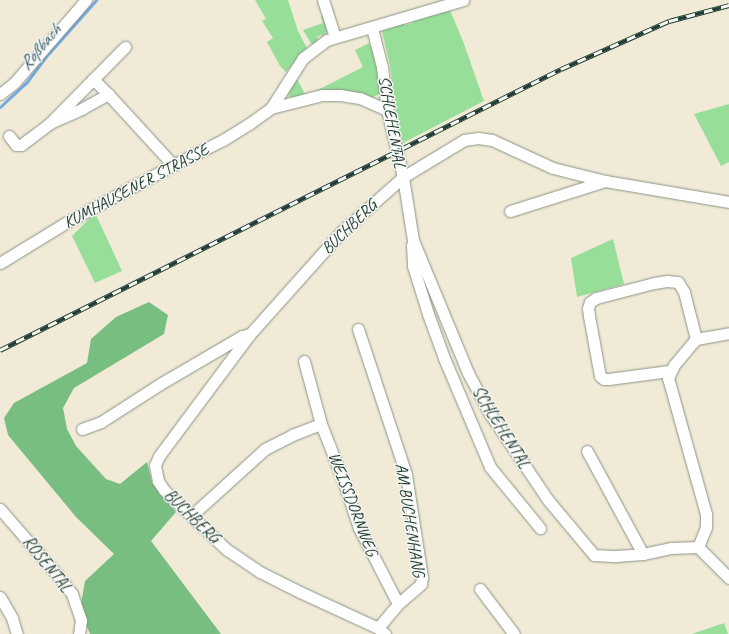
<!DOCTYPE html>
<meta charset="utf-8">
<style>
body{margin:0}
#map{position:relative;width:729px;height:634px;overflow:hidden;background:#f1ead7;font-family:Caveat,sans-serif}
div>[style]{position:absolute}
[style*='--x']{left:calc(var(--x)*1px);top:calc(var(--y)*1px);width:calc(var(--w)*1px);rotate:calc(var(--a)*1deg)}
.green>*{inset:0;background:#97df99}
.forest>*{inset:0;background:#79be81}
.stream>*{height:3px;margin:-1.5px;padding:0 1.5px;transform-origin:1.5px;border-radius:1.5px;background:#71ace2}
.roads{filter:drop-shadow(0 0 1px #889486) drop-shadow(0 0 1px #889486)}
.street>*{height:11px;margin:-5.5px;padding:0 5.5px;transform-origin:5.5px;border-radius:5.5px;background:#fff}
.rail>*{height:4.5px;margin-top:-2.25px;transform-origin:0;background:repeating-linear-gradient(90deg,#f6f6f2 0 9px,#1f3d34 0 18px);box-sizing:border-box;border-block:1px solid #1f3d34}
span{translate:-50% -50%;white-space:nowrap;text-align:center;line-height:1.15;-webkit-text-stroke:3px #f6f6f2;paint-order:stroke}
.street-label{font-size:17px;color:#1f3d34}
.water-label{font-size:18px;color:#385e68;font-style:italic}
</style>
<div id="map">
<div class="green">
<i style="clip-path:polygon(255px 0,288px 0,298px 31px,307px 48px,286px 72px,280px 66px,267px 42px,273px 38px,262px 21px,266px 19px)"></i>
<i style="clip-path:polygon(449px 8px,463px 41px,484px 101px,401px 144px,393px 116px,396px 114px,390px 65px,382px 31px,404px 23px,405px 25px,413px 23px,412px 20px)"></i>
<i style="clip-path:polygon(324px 15px,327px 32px,323px 36px,321px 35px,317px 37px,318px 40px,312px 45px,303px 30px,323px 23px,321px 16px)"></i>
<i style="clip-path:polygon(369px 43px,376px 59px,380px 93px,371px 99px,292px 101px,288px 94px,297px 79px,306px 96px,363px 67px,355px 50px)"></i>
<i style="clip-path:polygon(729px 104px,729px 162px,721px 166px,694px 114px)"></i>
<i style="clip-path:polygon(96px 215px,122px 271px,95px 283px,72px 236px,89px 219px)"></i>
<i style="clip-path:polygon(613px 239px,624px 284px,577px 297px,571px 258px)"></i>
<i style="clip-path:polygon(724px 623px,728px 634px,692px 634px)"></i>
</div>
<div class="forest">
<i style="clip-path:polygon(149px 302px,168px 315px,164px 334px,74px 388px,63px 408px,67px 429px,76px 446px,106px 479px,120px 484px,147px 462px,152px 483px,176px 512px,151px 541px,221px 634px,90px 634px,80px 610px,85px 581px,114px 554px,76px 517px,8px 435px,4px 418px,14px 403px,87px 363px,91px 339px,116px 317px)"></i>
</div>
<div class="stream">
<i style="--x:0;--y:107;--w:35;--a:-43"></i>
<i style="--x:26;--y:83;--w:38;--a:-53"></i>
<i style="--x:49;--y:53;--w:71;--a:-48.4"></i>
</div>
<div class="roads">
<div class="street">
<i style="--x:323;--y:0;--w:38;--a:72"></i>
<i style="--x:372;--y:28;--w:40;--a:75.6"></i>
<i style="--x:382;--y:67;--w:43;--a:83.4"></i>
<i style="--x:387;--y:110;--w:69;--a:76.6"></i>
<i style="--x:403;--y:177;--w:64;--a:81"></i>
<i style="--x:413;--y:240;--w:144;--a:67.5"></i>
<i style="--x:468;--y:373;--w:47;--a:61.8"></i>
<i style="--x:490;--y:414;--w:104;--a:56"></i>
<i style="--x:548;--y:500;--w:72;--a:50.1"></i>
<i style="--x:594;--y:555;--w:22;--a:3"></i>
<i style="--x:616;--y:556;--w:27;--a:-4"></i>
<i style="--x:643;--y:554;--w:29;--a:-12"></i>
<i style="--x:671;--y:548;--w:27;--a:-2"></i>
<i style="--x:698;--y:547;--w:44;--a:45"></i>
<i style="--x:93;--y:79;--w:21;--a:45"></i>
<i style="--x:0;--y:94;--w:18;--a:-38"></i>
<i style="--x:14;--y:83;--w:110;--a:-49.1"></i>
<i style="--x:271;--y:108;--w:53;--a:-14.3"></i>
<i style="--x:322;--y:95;--w:18;--a:0"></i>
<i style="--x:340;--y:95;--w:20;--a:9"></i>
<i style="--x:360;--y:98;--w:30;--a:24"></i>
<i style="--x:50;--y:123;--w:36;--a:-24"></i>
<i style="--x:83;--y:108;--w:29;--a:-29"></i>
<i style="--x:108;--y:94;--w:96;--a:47.5"></i>
<i style="--x:9;--y:136;--w:11;--a:52"></i>
<i style="--x:16;--y:145;--w:5;--a:0"></i>
<i style="--x:21;--y:145;--w:36;--a:-37"></i>
<i style="--x:50;--y:123;--w:107;--a:-45.4"></i>
<i style="--x:510;--y:211;--w:100;--a:-17.5"></i>
<i style="--x:412;--y:245;--w:21;--a:87"></i>
<i style="--x:413;--y:266;--w:50;--a:72.6"></i>
<i style="--x:428;--y:314;--w:47;--a:70"></i>
<i style="--x:444;--y:358;--w:118;--a:67.1"></i>
<i style="--x:490;--y:467;--w:79;--a:50.7"></i>
<i style="--x:0;--y:263;--w:79;--a:-31.5"></i>
<i style="--x:67;--y:222;--w:120;--a:-28.3"></i>
<i style="--x:173;--y:165;--w:56;--a:-26.6"></i>
<i style="--x:223;--y:140;--w:31;--a:-32"></i>
<i style="--x:249;--y:124;--w:27;--a:-36"></i>
<i style="--x:271;--y:108;--w:59;--a:-57.4"></i>
<i style="--x:303;--y:58;--w:30;--a:-37"></i>
<i style="--x:327;--y:40;--w:142;--a:-16.4"></i>
<i style="--x:358;--y:329;--w:153;--a:71.7"></i>
<i style="--x:406;--y:474;--w:104;--a:81.2"></i>
<i style="--x:422;--y:577;--w:7;--a:98"></i>
<i style="--x:421;--y:584;--w:30;--a:139"></i>
<i style="--x:398;--y:604;--w:31;--a:130"></i>
<i style="--x:304;--y:361;--w:65;--a:74.9"></i>
<i style="--x:321;--y:424;--w:60;--a:68.6"></i>
<i style="--x:343;--y:480;--w:51;--a:71.6"></i>
<i style="--x:359;--y:528;--w:85;--a:62.8"></i>
<i style="--x:669;--y:371;--w:61;--a:172.4"></i>
<i style="--x:609;--y:379;--w:5;--a:180"></i>
<i style="--x:604;--y:379;--w:5;--a:-143"></i>
<i style="--x:600;--y:376;--w:61;--a:-100.4"></i>
<i style="--x:589;--y:316;--w:8;--a:-97"></i>
<i style="--x:588;--y:308;--w:6;--a:-72"></i>
<i style="--x:590;--y:302;--w:7;--a:-34"></i>
<i style="--x:596;--y:298;--w:60;--a:-14.5"></i>
<i style="--x:654;--y:283;--w:13;--a:-9"></i>
<i style="--x:667;--y:281;--w:11;--a:5"></i>
<i style="--x:678;--y:282;--w:12;--a:59"></i>
<i style="--x:684;--y:292;--w:49;--a:75.7"></i>
<i style="--x:82;--y:429;--w:20;--a:-20"></i>
<i style="--x:101;--y:422;--w:70;--a:-32.8"></i>
<i style="--x:160;--y:384;--w:95;--a:-30.3"></i>
<i style="--x:242;--y:336;--w:8;--a:-14"></i>
<i style="--x:587;--y:451;--w:117;--a:61.5"></i>
<i style="--x:0;--y:509;--w:84;--a:48.9"></i>
<i style="--x:55;--y:572;--w:28;--a:52"></i>
<i style="--x:72;--y:594;--w:28;--a:71"></i>
<i style="--x:81;--y:620;--w:14;--a:98"></i>
<i style="--x:191;--y:516;--w:100;--a:-42.2"></i>
<i style="--x:265;--y:449;--w:30;--a:-27"></i>
<i style="--x:292;--y:435;--w:31;--a:-21"></i>
<i style="--x:698;--y:547;--w:22;--a:-68"></i>
<i style="--x:706;--y:527;--w:13;--a:-90"></i>
<i style="--x:706;--y:514;--w:141;--a:-105.6"></i>
<i style="--x:668;--y:378;--w:14;--a:-65"></i>
<i style="--x:674;--y:365;--w:34;--a:-50"></i>
<i style="--x:696;--y:339;--w:34;--a:-10"></i>
<i style="--x:480;--y:589;--w:56;--a:52.9"></i>
<i style="--x:0;--y:597;--w:24;--a:60"></i>
<i style="--x:12;--y:618;--w:17;--a:73"></i>
<i style="--x:385;--y:634;--w:9;--a:-139"></i>
<i style="--x:378;--y:628;--w:86;--a:-155.2"></i>
<i style="--x:300;--y:592;--w:45;--a:-153.4"></i>
<i style="--x:260;--y:572;--w:40;--a:-146"></i>
<i style="--x:227;--y:550;--w:87;--a:-136.4"></i>
<i style="--x:164;--y:490;--w:11;--a:-124"></i>
<i style="--x:158;--y:481;--w:16;--a:-101"></i>
<i style="--x:155;--y:465;--w:10;--a:-66"></i>
<i style="--x:159;--y:456;--w:152;--a:-53.3"></i>
<i style="--x:250;--y:334;--w:138;--a:-48.2"></i>
<i style="--x:342;--y:231;--w:81;--a:-41.5"></i>
<i style="--x:403;--y:177;--w:71;--a:-31.2"></i>
<i style="--x:464;--y:140;--w:14;--a:-8"></i>
<i style="--x:478;--y:138;--w:14;--a:8"></i>
<i style="--x:492;--y:140;--w:67;--a:24.7"></i>
<i style="--x:553;--y:168;--w:54;--a:14"></i>
<i style="--x:605;--y:181;--w:126;--a:9.6"></i>
</div>
</div>
<div class="rail">
<i style="--x:0;--y:350;--w:627;--a:-26.61"></i>
<i style="--x:561;--y:69;--w:118;--a:-24"></i>
<i style="--x:669;--y:21;--w:62;--a:-14.9"></i>
</div>
<div class="street-label">
<span style="left:392px;top:122px;rotate:80deg">SCHLEHENTAL</span>
<span style="left:136px;top:186px;rotate:-28deg">KUMHAUSENER STRASSE</span>
<span style="left:349px;top:227px;rotate:-44deg">BUCHBERG</span>
<span style="left:501px;top:427px;rotate:58deg">SCHLEHENTAL</span>
<span style="left:353px;top:504px;rotate:69deg">WEISSDORNWEG</span>
<span style="left:192px;top:516px;rotate:44deg">BUCHBERG</span>
<span style="left:410px;top:520px;rotate:81deg">AM BUCHENHANG</span>
<span style="left:47px;top:564px;rotate:51deg">ROSENTAL</span>
</div>
<div class="water-label">
<span style="left:40px;top:47px;rotate:-50deg">Roßbach</span>
</div>
</div>
